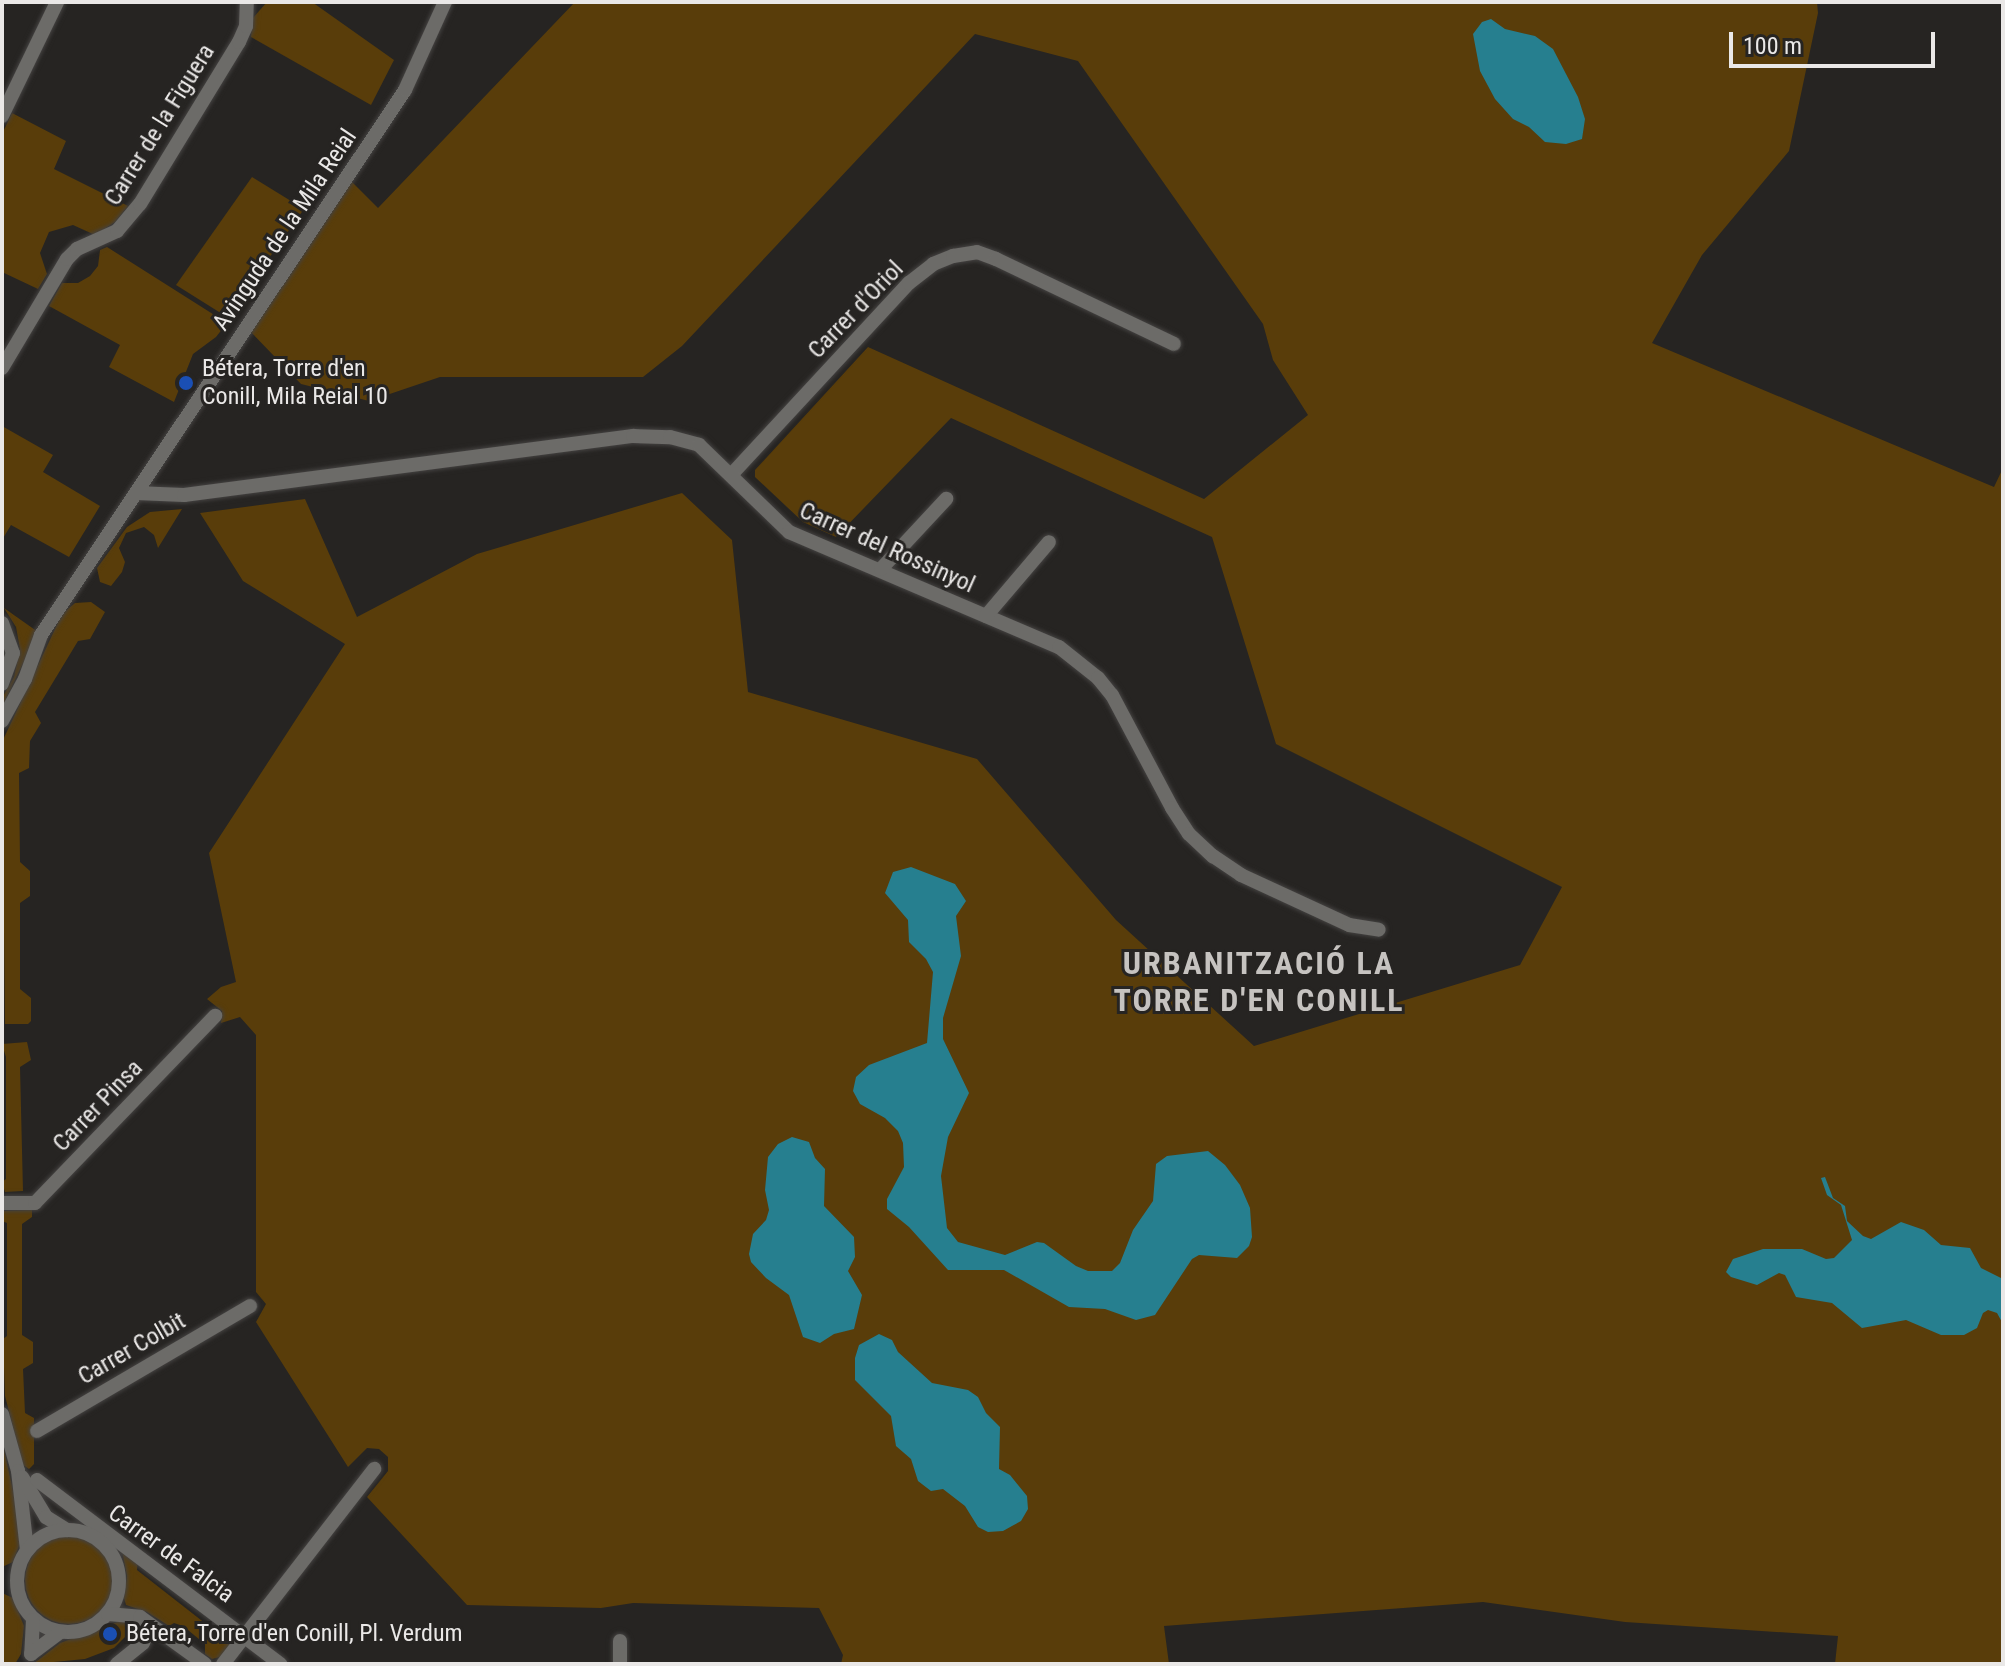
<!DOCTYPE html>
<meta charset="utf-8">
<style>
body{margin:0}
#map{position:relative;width:2005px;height:1666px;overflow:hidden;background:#262422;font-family:"Roboto Condensed",sans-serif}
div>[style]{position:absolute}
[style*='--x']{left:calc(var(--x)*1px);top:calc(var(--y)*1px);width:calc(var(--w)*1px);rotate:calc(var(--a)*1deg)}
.green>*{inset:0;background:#593d0a}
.round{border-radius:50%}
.water>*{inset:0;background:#267f8f}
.roads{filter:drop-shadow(0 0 2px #444241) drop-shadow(0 0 2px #444241)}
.minor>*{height:14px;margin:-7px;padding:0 7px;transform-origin:7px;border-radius:7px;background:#6c6b68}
.minor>.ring{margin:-7px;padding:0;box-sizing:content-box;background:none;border:14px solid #6c6b68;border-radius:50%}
.dots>*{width:22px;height:22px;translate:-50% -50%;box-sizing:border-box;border:4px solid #262422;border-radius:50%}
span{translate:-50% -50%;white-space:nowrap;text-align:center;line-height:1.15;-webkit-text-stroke:6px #262422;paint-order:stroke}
.street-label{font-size:24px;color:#eae8e7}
.poi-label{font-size:24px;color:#eae8e7}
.left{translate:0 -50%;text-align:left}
.district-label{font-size:32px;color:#c6c3c0;font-weight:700;letter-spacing:2px}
.frame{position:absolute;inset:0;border:4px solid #eae8e7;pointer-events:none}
.scale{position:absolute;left:1729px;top:32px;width:206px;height:36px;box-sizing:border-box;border:4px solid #eae8e7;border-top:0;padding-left:10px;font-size:24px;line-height:28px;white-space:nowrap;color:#eae8e7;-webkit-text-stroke:6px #262422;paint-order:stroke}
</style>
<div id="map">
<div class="green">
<i style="clip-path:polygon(267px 2px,312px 2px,394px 60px,371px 105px,251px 37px,252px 19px)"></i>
<i style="clip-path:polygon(575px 2px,1817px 2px,1818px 13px,1789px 151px,1702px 255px,1652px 343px,1994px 487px,2003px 468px,2003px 1664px,1835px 1664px,1838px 1636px,1625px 1622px,1483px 1602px,1164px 1626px,1169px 1664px,841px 1664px,843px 1655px,819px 1608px,633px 1603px,601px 1608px,467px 1605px,367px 1497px,388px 1471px,388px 1457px,379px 1449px,367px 1448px,348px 1467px,256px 1322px,266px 1304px,256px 1292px,256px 1035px,240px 1017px,221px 1023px,222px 1011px,207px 999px,221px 987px,236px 982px,209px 853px,345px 644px,243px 581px,200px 513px,305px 499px,357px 617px,477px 554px,682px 493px,732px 540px,748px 692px,977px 759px,1116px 920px,1254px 1046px,1520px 965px,1562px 887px,1276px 744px,1212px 537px,951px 418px,836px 537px,803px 522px,755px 477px,755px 470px,868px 347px,1204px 499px,1308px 415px,1273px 360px,1263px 324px,1078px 61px,975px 34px,682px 346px,643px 377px,440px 377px,369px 401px,301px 384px,249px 330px,288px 278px,350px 180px,378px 208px)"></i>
<i style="clip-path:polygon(12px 113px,66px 141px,54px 169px,128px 206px,115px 222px,95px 235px,73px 225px,49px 232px,40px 253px,47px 274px,38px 289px,2px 272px,2px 134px)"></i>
<i style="clip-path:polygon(252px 177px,304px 209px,227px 317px,176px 285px)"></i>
<i style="clip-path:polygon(107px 247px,227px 323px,216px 337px,193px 354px,174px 402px,109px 367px,120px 345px,49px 306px,62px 283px,78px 283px,90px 276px,98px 266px,100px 250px)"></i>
<i style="clip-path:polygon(2px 426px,53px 455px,43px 472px,100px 506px,69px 557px,11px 525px,2px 540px)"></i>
<i style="clip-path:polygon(182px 509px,158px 548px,154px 535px,144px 527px,126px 533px,119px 548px,125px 562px,122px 572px,111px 586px,100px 582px,97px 568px,127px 527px,150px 512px)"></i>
<i style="clip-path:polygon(91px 602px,105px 612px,90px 639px,78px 641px,35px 712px,41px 723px,30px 741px,29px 768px,19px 773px,20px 862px,30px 871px,30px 896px,20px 903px,20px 989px,31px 998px,31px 1021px,28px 1024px,5px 1024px,2px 742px,62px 614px,75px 603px)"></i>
<i style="clip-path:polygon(4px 608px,38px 632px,2px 707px,2px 698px,14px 677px,20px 649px,16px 627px)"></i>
<i style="clip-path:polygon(27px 1042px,31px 1060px,20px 1067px,23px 1191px,5px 1192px,2px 1182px,6px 1179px,6px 1057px,2px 1044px)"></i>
<i style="clip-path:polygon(32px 1210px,32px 1217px,22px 1224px,22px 1335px,33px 1342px,33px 1363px,23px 1369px,25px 1413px,34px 1418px,34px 1464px,29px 1469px,23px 1465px,5px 1396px,3px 1339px,7px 1336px,7px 1223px,2px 1221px,2px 1211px)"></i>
<i style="clip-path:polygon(2px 1441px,23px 1535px,13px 1562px,2px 1567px)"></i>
<i class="round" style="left:25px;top:1536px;width:88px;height:88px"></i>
<i style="clip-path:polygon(122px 1551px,138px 1559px,137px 1570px,215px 1631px,225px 1627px,231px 1633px,232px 1642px,220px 1657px,212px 1659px,205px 1654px,205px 1644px,183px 1626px,174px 1623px,169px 1626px,147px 1612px,126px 1605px,124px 1598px,127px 1576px)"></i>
<i style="clip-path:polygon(2px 1593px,13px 1598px,24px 1626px,21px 1654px,15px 1664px,2px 1664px)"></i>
<i style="clip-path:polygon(123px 1620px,136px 1621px,139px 1632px,132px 1630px,114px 1648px,85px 1659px,33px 1664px,60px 1643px)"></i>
</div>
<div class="water">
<i style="clip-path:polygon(1491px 19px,1505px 29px,1535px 36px,1553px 49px,1578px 97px,1585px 119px,1582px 139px,1566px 144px,1545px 142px,1529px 127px,1513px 119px,1495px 99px,1480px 71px,1473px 34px,1482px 22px)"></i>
<i style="clip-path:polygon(911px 867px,955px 884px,966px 901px,956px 916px,961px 956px,943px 1018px,943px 1039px,969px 1093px,948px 1137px,941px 1176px,947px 1228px,958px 1242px,1005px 1255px,1037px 1242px,1044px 1243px,1076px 1266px,1088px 1271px,1112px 1271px,1120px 1263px,1133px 1230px,1153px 1201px,1156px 1164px,1167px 1156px,1208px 1151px,1225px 1165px,1240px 1185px,1250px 1208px,1252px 1237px,1249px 1246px,1237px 1258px,1199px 1255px,1192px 1259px,1155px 1315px,1136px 1320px,1105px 1309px,1069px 1307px,1004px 1270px,948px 1270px,909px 1227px,887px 1209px,887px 1199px,904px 1167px,903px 1143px,898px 1131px,885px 1118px,860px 1104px,853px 1091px,856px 1077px,869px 1065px,927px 1043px,933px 972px,926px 959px,909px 942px,908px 920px,885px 893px,893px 872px)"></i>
<i style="clip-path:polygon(792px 1137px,809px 1142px,815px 1158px,825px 1169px,824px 1206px,854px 1237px,855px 1257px,848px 1271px,862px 1295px,854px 1329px,834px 1334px,820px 1343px,803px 1337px,789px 1295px,766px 1278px,751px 1262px,749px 1254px,753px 1234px,766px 1220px,769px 1210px,765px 1190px,768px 1157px,778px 1144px)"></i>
<i style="clip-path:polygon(1825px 1177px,1833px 1198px,1845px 1206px,1847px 1221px,1863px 1236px,1871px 1239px,1901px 1222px,1924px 1230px,1941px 1245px,1970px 1248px,1981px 1268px,2003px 1279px,2003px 1324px,1997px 1313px,1988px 1310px,1983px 1313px,1977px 1328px,1964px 1335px,1941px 1335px,1906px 1320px,1862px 1328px,1832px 1303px,1796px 1297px,1785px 1275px,1779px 1273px,1757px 1285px,1731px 1277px,1726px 1272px,1733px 1259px,1763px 1249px,1802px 1249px,1826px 1259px,1834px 1258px,1852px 1240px,1841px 1205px,1827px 1195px,1821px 1178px)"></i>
<i style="clip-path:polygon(879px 1334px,892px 1340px,898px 1352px,932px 1383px,968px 1390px,978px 1397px,986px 1413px,1000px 1427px,999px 1469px,1010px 1475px,1027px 1496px,1028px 1509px,1021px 1521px,1003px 1531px,988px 1532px,978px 1527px,965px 1506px,943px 1489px,931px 1491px,918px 1481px,911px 1459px,896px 1446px,891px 1416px,855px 1380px,855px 1358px,859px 1345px)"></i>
</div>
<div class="roads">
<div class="minor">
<i style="--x:2;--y:116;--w:127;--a:-64.2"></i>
<i style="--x:2;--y:368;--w:127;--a:-59.2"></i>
<i style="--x:67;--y:259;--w:14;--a:-45"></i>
<i style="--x:77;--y:249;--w:44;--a:-24.2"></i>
<i style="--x:117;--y:231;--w:35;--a:-50"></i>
<i style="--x:140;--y:204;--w:190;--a:-58.6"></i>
<i style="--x:239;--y:42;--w:17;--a:-66"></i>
<i style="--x:246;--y:26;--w:24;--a:-88"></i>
<i style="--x:731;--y:475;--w:262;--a:-47.2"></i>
<i style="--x:909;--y:283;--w:31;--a:-38"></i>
<i style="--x:933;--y:264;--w:22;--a:-22"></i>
<i style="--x:953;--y:256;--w:24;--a:-9"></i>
<i style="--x:977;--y:252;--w:20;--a:20"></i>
<i style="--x:996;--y:259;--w:197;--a:25.5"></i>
<i style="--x:136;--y:493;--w:48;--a:2.4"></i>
<i style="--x:184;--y:495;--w:453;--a:-7.5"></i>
<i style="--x:633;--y:436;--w:37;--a:2"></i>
<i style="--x:670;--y:437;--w:30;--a:15"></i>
<i style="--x:699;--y:445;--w:125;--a:44"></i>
<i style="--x:789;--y:532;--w:293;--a:23.1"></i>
<i style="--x:1059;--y:647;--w:50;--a:38.5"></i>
<i style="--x:1098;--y:678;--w:22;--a:51"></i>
<i style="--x:1112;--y:695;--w:128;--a:62"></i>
<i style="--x:1172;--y:808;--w:31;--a:57"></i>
<i style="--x:1189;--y:834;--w:33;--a:43"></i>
<i style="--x:1213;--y:856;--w:34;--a:34"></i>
<i style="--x:1241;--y:875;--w:119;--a:24.8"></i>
<i style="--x:1349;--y:925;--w:30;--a:9"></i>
<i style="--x:881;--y:569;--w:96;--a:-47.1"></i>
<i style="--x:986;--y:616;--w:97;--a:-49.6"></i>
<i style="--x:2;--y:623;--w:32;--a:70"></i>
<i style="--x:13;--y:653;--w:33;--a:110"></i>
<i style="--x:2;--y:721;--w:48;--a:-61.3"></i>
<i style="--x:25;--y:679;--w:47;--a:-70"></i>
<i style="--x:41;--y:635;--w:655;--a:-56.26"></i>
<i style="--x:405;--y:90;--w:97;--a:-65.6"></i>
<i style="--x:2;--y:1203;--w:33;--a:0"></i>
<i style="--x:35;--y:1203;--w:260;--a:-46.1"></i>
<i style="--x:2;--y:1414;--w:59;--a:74.3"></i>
<i style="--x:18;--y:1471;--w:80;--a:83.5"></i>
<i style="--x:37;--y:1431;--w:247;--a:-30.4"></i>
<i style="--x:22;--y:1477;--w:47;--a:59"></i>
<i style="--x:46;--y:1517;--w:25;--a:32"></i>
<i style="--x:37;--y:1480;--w:305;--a:37.1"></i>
<i class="ring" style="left:17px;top:1530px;width:88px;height:88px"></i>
<i style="--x:108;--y:1614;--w:32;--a:5"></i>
<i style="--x:140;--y:1617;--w:80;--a:35.9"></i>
<i style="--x:33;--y:1620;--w:34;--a:93"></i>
<i style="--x:31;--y:1654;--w:36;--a:-37"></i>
<i style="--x:620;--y:1641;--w:23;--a:90"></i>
<i style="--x:117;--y:1664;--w:33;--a:-39"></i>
<i style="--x:143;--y:1643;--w:11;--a:-68"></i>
<i style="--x:147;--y:1633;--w:17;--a:-114"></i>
<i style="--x:223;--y:1664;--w:247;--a:-52.2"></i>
</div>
</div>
<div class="dots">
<i style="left:186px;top:383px;background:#1a4fb4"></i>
<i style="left:110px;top:1634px;background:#1a4fb4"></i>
</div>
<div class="street-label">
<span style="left:160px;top:125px;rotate:-58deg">Carrer de la Figuera</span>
<span style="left:285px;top:230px;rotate:-56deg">Avinguda de la Mila Reial</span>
<span style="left:856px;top:310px;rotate:-46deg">Carrer d'Oriol</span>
<span style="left:887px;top:548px;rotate:24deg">Carrer del Rossinyol</span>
<span style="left:98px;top:1106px;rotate:-46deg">Carrer Pinsa</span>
<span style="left:132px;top:1349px;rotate:-30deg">Carrer Colbit</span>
<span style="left:171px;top:1554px;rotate:36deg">Carrer de Falcia</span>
</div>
<div class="poi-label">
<span class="left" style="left:202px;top:383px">Bétera, Torre d'en<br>Conill, Mila Reial 10</span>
<span class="left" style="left:126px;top:1634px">Bétera, Torre d'en Conill, Pl. Verdum</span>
</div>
<div class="district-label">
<span style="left:1259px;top:982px">URBANITZACIÓ LA<br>TORRE D'EN CONILL</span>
</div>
<div class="frame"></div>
<div class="scale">100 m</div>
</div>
